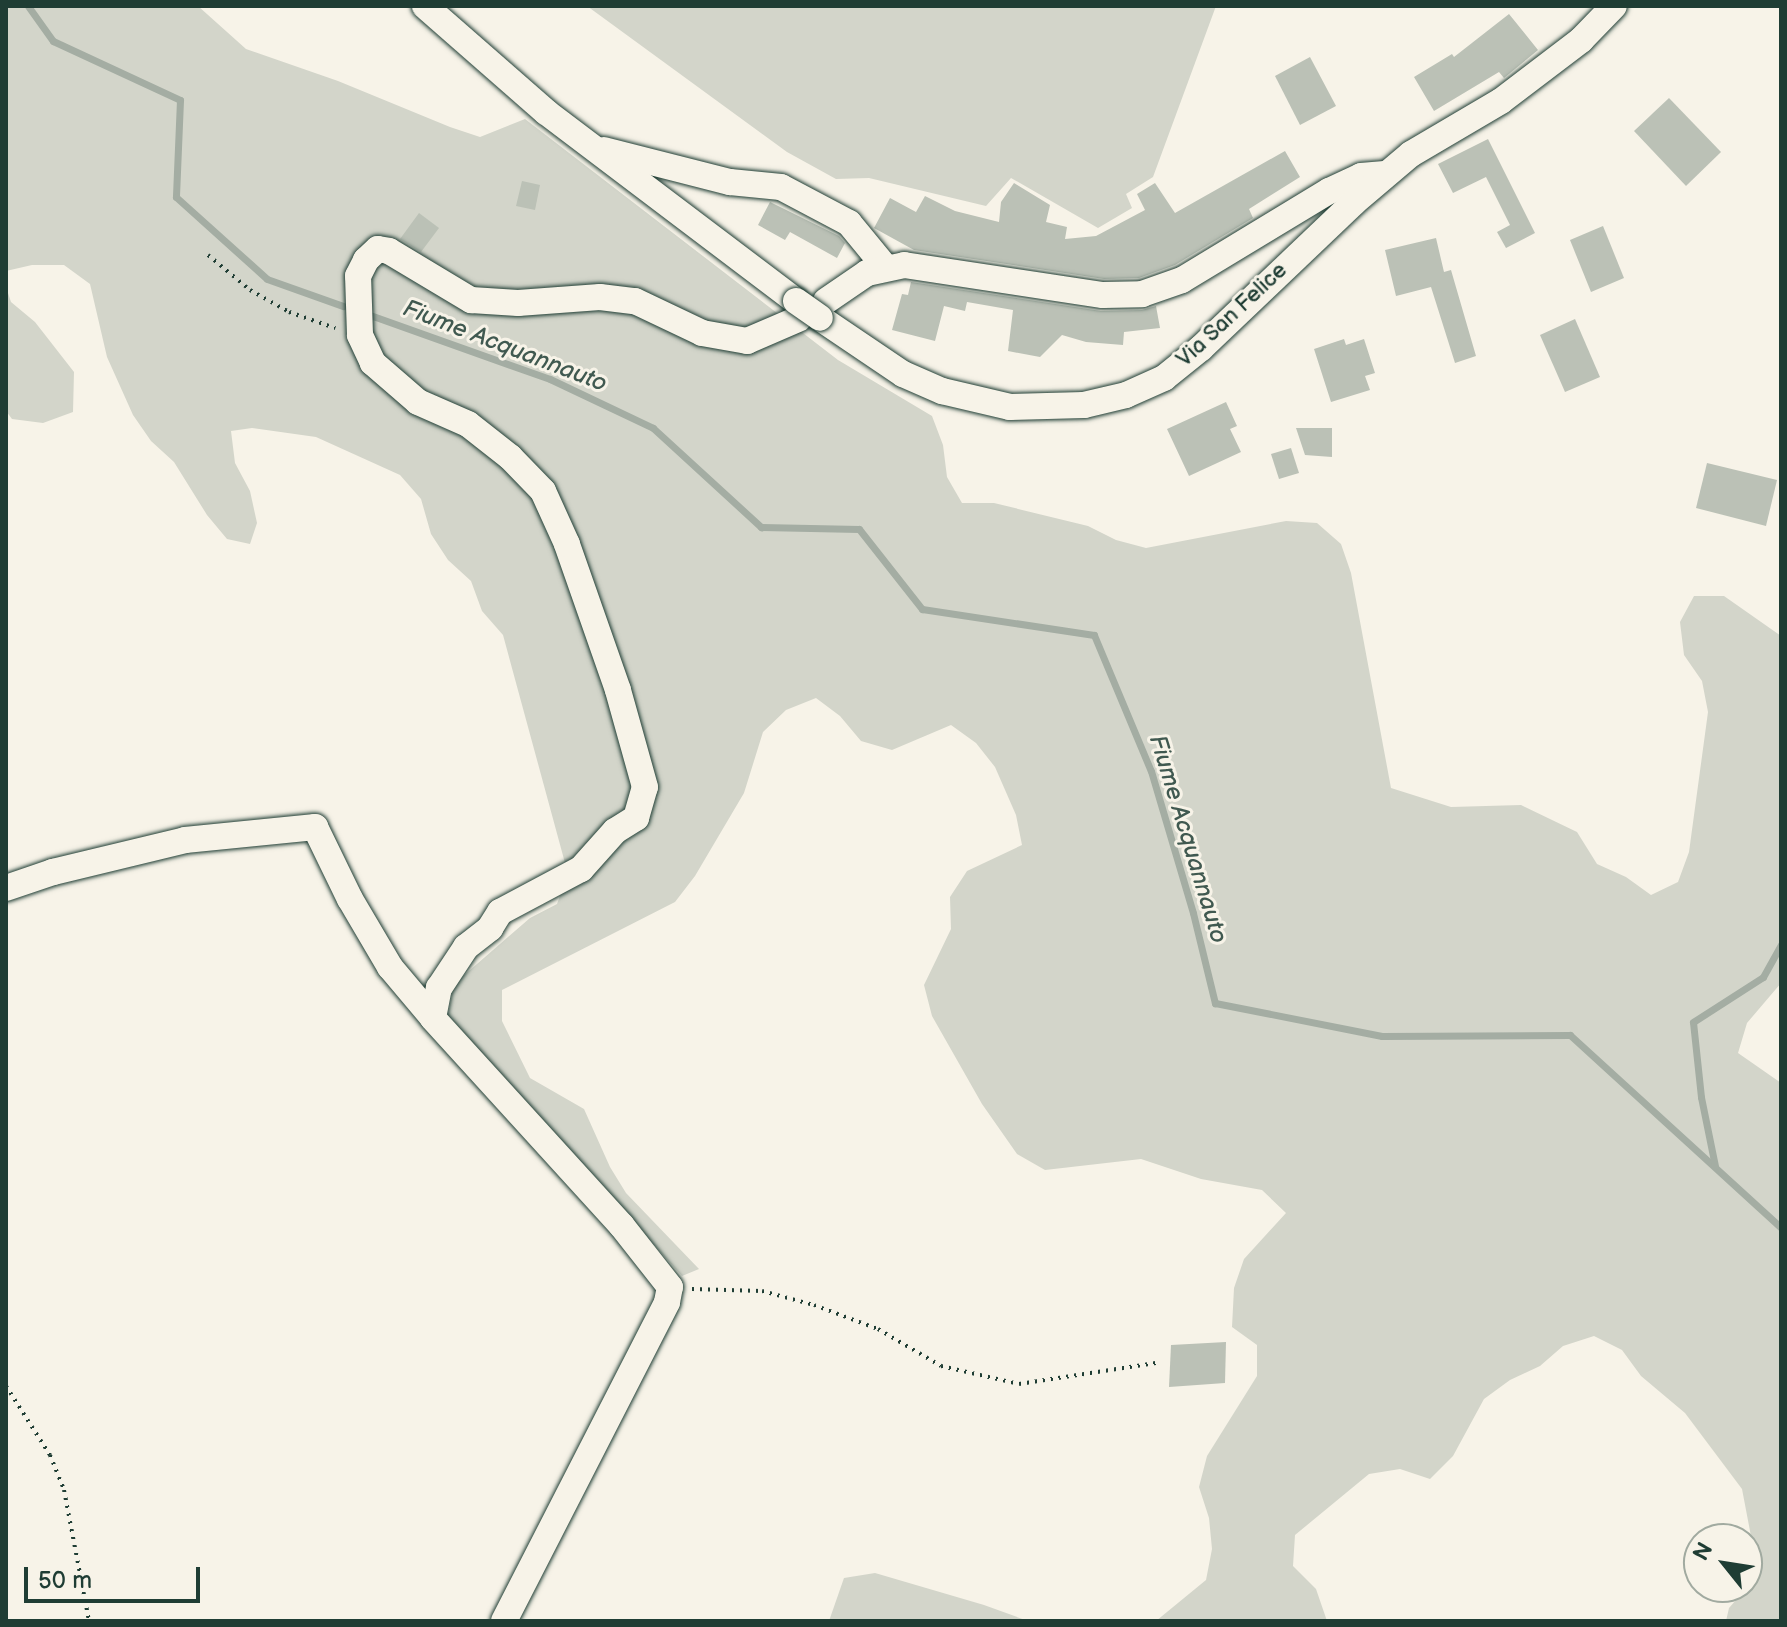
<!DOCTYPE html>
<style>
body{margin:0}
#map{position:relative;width:1787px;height:1627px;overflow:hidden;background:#f7f3e8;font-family:"Balsamiq Sans",sans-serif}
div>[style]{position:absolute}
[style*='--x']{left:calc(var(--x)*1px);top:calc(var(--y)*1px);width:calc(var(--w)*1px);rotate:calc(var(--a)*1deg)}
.green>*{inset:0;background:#d3d5ca}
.stream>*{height:7px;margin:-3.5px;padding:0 3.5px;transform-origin:3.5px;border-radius:3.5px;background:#a4ada3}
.building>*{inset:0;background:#bbc1b6}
.path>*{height:4px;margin-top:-2px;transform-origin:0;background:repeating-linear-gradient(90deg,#1f3d34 0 2px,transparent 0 8px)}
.roads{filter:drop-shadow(0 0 2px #1f3d34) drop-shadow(0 0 2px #1f3d34)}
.minor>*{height:26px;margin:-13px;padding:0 13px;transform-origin:13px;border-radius:13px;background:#f7f3e8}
.bridges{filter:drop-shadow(0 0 2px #1f3d34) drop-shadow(0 0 2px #1f3d34)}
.minor-bridge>*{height:26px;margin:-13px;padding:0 13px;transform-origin:13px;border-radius:13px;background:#f7f3e8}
span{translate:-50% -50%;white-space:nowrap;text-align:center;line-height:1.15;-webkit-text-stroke:6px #f7f3e8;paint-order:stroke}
.street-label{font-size:22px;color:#1f3d34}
.water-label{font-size:24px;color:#405950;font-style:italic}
.frame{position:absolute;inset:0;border:8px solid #1f3d34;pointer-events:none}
.north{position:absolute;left:1683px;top:1523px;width:80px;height:80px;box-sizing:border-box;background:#f7f3e8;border:2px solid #a1aaa0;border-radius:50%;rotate:300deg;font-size:22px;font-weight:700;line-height:32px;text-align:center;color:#1f3d34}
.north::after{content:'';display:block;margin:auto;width:28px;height:36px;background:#1f3d34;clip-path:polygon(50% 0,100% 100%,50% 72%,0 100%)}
.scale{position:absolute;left:24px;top:1567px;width:176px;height:36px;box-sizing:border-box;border:4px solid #1f3d34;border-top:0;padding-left:10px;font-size:24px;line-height:28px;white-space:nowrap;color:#1f3d34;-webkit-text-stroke:6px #f7f3e8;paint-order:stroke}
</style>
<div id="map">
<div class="green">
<i style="clip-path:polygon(6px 6px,198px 6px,246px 49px,338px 81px,450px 127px,480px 137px,525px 119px,838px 360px,932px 416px,943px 445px,947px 477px,962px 503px,994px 503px,1088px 526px,1116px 540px,1146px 548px,1286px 521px,1317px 523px,1341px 544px,1351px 573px,1391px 788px,1451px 807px,1521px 805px,1577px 832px,1597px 864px,1626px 877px,1651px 895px,1678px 882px,1689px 852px,1708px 712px,1702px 681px,1684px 655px,1680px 622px,1694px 596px,1724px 596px,1781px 636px,1781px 983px,1747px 1023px,1738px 1053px,1781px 1083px,1781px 1621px,1726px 1621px,1729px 1608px,1750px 1584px,1754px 1552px,1742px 1489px,1685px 1413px,1641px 1376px,1622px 1350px,1594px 1336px,1563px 1346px,1540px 1366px,1510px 1380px,1484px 1399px,1453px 1456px,1430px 1479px,1400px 1469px,1369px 1474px,1295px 1535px,1293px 1566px,1316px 1589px,1327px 1621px,1156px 1621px,1206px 1580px,1212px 1549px,1209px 1518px,1199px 1487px,1207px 1456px,1257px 1376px,1257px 1345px,1232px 1327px,1234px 1288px,1244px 1259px,1286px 1213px,1262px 1190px,1201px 1179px,1141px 1159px,1045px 1170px,1017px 1154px,982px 1104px,932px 1016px,924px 985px,951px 929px,950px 897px,967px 871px,1022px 845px,1016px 815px,995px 767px,976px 743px,951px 725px,892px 750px,861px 741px,840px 716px,816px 698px,786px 710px,763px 732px,744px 793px,695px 876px,675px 902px,502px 990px,502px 1021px,530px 1078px,584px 1109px,610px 1167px,626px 1193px,699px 1269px,682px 1276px,448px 1015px,454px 984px,530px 918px,557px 904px,568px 874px,503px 635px,482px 611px,471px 581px,448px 560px,431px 534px,421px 499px,400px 475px,316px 437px,252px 428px,231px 431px,235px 463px,250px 491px,257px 523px,250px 544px,227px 539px,207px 515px,174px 462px,151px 441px,133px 415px,107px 357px,90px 284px,64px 265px,32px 265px,6px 271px)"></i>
<i style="clip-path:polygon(587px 6px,1216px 6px,1153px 177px,1126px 194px,1132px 208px,1098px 228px,1011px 178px,986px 206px,869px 178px,836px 179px,787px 152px)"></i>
<i style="clip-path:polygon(6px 287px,11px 302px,35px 322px,74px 372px,73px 412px,43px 423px,12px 419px,6px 411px)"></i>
<i style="clip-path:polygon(875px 1573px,984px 1605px,1028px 1621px,829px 1621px,844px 1578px)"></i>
</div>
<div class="stream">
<i style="--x:28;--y:6;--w:43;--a:54.5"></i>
<i style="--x:53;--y:41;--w:140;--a:24.9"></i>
<i style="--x:180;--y:100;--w:97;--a:92.4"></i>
<i style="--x:176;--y:197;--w:122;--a:42"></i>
<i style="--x:267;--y:279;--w:81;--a:19.6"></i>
<i style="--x:370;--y:315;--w:191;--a:19.6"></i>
<i style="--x:550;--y:379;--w:114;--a:25.4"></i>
<i style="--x:653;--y:428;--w:147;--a:42.5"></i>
<i style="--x:761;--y:527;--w:98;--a:1.2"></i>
<i style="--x:859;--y:529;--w:102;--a:51.8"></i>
<i style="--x:922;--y:609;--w:174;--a:8.6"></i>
<i style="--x:1094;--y:635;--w:147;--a:67.3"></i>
<i style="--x:1151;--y:771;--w:148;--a:73.5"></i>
<i style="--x:1193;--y:913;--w:93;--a:76.3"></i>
<i style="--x:1215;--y:1003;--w:170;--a:11.2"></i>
<i style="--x:1382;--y:1036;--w:188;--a:-0.3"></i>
<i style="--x:1570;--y:1035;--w:286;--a:42.4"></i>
<i style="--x:1715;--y:1166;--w:70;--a:-101.5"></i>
<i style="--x:1701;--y:1097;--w:75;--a:-96.1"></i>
<i style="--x:1693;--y:1022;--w:83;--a:-32.7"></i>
<i style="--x:1763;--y:977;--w:37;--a:-61"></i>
</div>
<div class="building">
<i style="clip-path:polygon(1509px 14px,1538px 50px,1504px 78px,1499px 72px,1434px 111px,1414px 77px,1452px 54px,1454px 57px)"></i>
<i style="clip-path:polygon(1310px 57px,1336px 106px,1300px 125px,1275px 76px)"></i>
<i style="clip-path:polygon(1669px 98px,1721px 152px,1686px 186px,1634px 131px)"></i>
<i style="clip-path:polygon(1488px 139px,1535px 233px,1506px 248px,1497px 232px,1510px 225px,1486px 177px,1453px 193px,1438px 164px)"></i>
<i style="clip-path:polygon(1285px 151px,1300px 177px,1249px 209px,1253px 218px,1175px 265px,1139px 278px,1104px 279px,914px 250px,874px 228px,890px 198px,916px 212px,925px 196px,955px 211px,999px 222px,1001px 202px,1014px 183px,1050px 205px,1046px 222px,1067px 227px,1065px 239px,1096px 236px,1145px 210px,1137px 194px,1155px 183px,1175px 213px)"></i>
<i style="clip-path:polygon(522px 181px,540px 185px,535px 210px,516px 206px)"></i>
<i style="clip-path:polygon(770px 202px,839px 236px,845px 243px,837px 258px,790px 232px,785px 240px,758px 225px)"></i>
<i style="clip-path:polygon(419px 213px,439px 228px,421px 252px,400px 239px)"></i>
<i style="clip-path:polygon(1603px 226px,1624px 278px,1591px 292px,1570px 240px)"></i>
<i style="clip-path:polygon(1436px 238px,1444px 272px,1451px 270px,1476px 356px,1455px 363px,1431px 287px,1396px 296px,1385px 250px)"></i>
<i style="clip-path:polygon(911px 282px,1101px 311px,1142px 310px,1156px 306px,1160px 328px,1124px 332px,1123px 345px,1086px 342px,1062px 335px,1040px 357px,1008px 351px,1013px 310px,967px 302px,965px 311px,944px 306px,935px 341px,892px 330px,902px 294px,908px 295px)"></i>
<i style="clip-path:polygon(1575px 319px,1600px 377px,1565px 392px,1540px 335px)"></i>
<i style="clip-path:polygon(1344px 339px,1346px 345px,1364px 339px,1375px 373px,1365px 376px,1370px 390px,1331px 402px,1314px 349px)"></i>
<i style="clip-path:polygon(1226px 402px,1237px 426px,1230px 429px,1241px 452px,1189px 476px,1167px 429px)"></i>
<i style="clip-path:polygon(1296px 428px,1332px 428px,1332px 457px,1305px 455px)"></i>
<i style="clip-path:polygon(1291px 448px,1299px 473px,1279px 479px,1271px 454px)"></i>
<i style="clip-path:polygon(1707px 463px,1777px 480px,1766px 526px,1696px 508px)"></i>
<i style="clip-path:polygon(1226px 1342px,1225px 1383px,1169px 1387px,1171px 1345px)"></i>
</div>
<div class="path">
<i style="--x:208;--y:255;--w:55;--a:39.8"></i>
<i style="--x:250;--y:290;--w:45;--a:29.4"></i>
<i style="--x:289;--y:312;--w:49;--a:19.2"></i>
<i style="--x:692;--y:1289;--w:70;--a:1.6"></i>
<i style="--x:762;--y:1291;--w:54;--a:15.1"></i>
<i style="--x:814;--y:1305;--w:68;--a:20.6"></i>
<i style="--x:878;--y:1329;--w:73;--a:30.4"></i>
<i style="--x:941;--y:1366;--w:80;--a:13"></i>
<i style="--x:1019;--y:1384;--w:140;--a:-8.7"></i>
<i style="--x:6;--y:1386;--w:82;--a:57.5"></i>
<i style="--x:50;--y:1455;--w:38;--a:68"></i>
<i style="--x:64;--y:1490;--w:133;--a:79.2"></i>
</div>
<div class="roads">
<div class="minor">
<i style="--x:425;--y:6;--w:161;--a:41.2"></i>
<i style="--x:546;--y:112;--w:313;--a:37.1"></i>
<i style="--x:604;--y:150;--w:130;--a:14.3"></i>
<i style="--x:730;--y:182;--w:51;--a:5.6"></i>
<i style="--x:781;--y:187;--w:77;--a:27.9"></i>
<i style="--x:849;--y:223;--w:58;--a:50.6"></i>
<i style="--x:826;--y:301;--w:50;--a:-34.3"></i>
<i style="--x:867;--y:273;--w:38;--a:-12"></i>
<i style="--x:904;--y:265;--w:201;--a:8.6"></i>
<i style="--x:1103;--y:295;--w:39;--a:-1"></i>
<i style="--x:1142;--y:294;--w:42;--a:-19.3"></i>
<i style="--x:1182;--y:280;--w:172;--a:-31.2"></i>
<i style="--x:1329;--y:191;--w:35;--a:-25"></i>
<i style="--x:1361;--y:176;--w:24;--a:-5"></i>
<i style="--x:820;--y:318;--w:100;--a:34"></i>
<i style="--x:903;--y:374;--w:43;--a:23.6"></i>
<i style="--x:942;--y:391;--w:70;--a:13.2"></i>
<i style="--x:1010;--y:407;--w:74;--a:-1.5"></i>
<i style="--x:1084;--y:405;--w:43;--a:-13.4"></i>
<i style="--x:1126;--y:395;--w:42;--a:-24.1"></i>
<i style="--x:1164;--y:378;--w:48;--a:-39"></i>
<i style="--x:1201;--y:348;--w:210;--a:-43.6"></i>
<i style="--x:1353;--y:203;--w:76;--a:-40.2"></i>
<i style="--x:1411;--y:154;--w:104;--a:-30.5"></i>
<i style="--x:1501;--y:101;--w:101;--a:-37.3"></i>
<i style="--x:1581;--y:40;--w:47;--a:-45.9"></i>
<i style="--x:6;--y:888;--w:50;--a:-18.8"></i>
<i style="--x:53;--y:872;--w:136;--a:-13.6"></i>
<i style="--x:185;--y:840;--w:131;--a:-5.7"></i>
<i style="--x:315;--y:827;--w:80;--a:64.1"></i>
<i style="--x:350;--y:899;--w:79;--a:59.5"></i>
<i style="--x:390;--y:967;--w:67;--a:49.9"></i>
<i style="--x:504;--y:1621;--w:358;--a:-62.9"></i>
<i style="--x:667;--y:1302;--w:15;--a:-79"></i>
<i style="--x:670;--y:1287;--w:78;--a:-128.2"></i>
<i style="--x:622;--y:1226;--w:281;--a:-132.3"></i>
<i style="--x:433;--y:1018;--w:31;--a:-79"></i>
<i style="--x:439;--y:988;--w:49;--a:-56.6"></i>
<i style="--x:466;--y:947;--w:31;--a:-38"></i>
<i style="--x:490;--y:928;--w:19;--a:-58"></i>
<i style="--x:500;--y:912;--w:92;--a:-28"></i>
<i style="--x:581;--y:869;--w:51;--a:-48.2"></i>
<i style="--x:615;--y:831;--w:25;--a:-32"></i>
<i style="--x:636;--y:818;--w:32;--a:-74"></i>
<i style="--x:645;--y:787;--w:101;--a:-105.6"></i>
<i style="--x:618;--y:690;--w:155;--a:-109.3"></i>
<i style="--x:567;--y:544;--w:58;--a:-114.4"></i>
<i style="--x:543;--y:491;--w:47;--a:-134.1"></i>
<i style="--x:510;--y:457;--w:53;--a:-141.8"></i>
<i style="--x:468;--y:424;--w:55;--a:-156.3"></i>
<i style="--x:418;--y:402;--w:60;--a:-139.1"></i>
<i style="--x:373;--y:363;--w:31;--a:-115"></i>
<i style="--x:360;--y:335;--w:59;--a:-91.9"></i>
<i style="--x:358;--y:276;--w:18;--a:-63"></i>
<i style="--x:366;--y:260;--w:16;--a:-43"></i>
<i style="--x:378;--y:249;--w:11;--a:10"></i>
<i style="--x:389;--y:251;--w:96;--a:30.9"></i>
<i style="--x:471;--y:300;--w:47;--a:3.7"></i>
<i style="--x:518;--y:303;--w:82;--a:-4.2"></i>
<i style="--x:600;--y:297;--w:35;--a:7"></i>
<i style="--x:635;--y:301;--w:74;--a:25.5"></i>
<i style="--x:702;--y:333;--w:46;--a:10.1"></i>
<i style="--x:747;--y:341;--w:56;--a:-23.3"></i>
</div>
</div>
<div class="bridges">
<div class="minor-bridge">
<i style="--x:796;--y:301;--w:29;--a:35"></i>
</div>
</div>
<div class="street-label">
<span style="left:1232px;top:315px;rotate:-43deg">Via San Felice</span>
</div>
<div class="water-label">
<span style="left:505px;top:346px;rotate:21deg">Fiume Acquannauto</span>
<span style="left:1188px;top:839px;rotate:73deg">Fiume Acquannauto</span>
</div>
<div class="frame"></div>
<div class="north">N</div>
<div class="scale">50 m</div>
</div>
